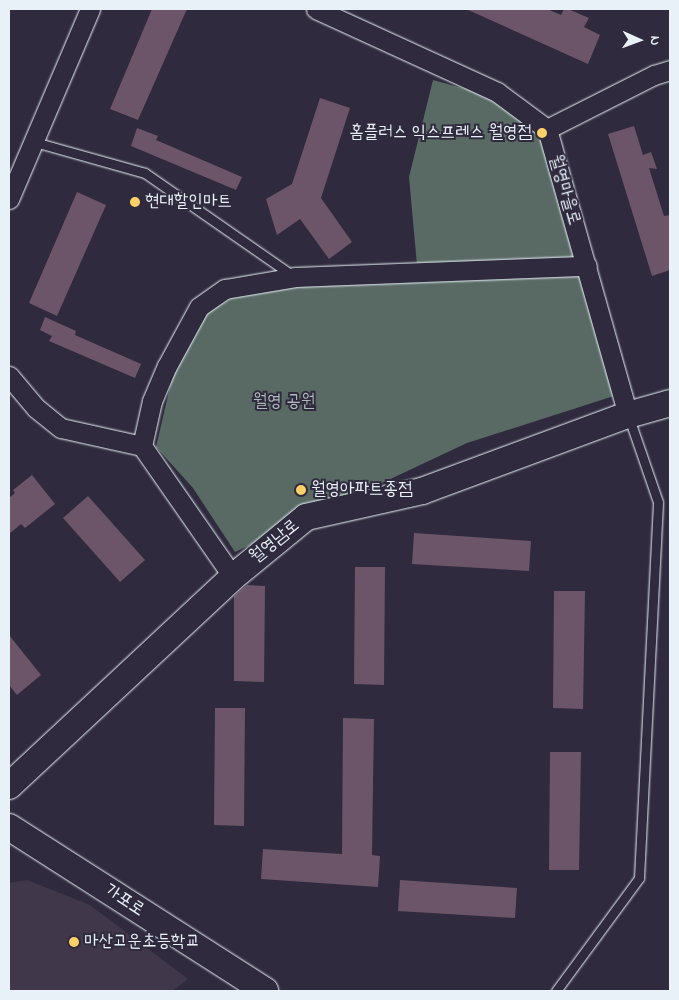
<!DOCTYPE html>
<meta charset="utf-8">
<style>
body{margin:0}
#map{position:relative;width:679px;height:1000px;overflow:hidden;background:#2f2a3d;font-family:"Indie Flower","Poor Story",sans-serif}
div>[style]{position:absolute}
[style*='--x']{left:calc(var(--x)*1px);top:calc(var(--y)*1px);width:calc(var(--w)*1px);rotate:calc(var(--a)*1deg)}
.built>*{inset:0;background:#41374a}
.green>*{inset:0;background:#586a63}
.building>*{inset:0;background:#6c5568}
.roads{filter:drop-shadow(0 0 1px #e8f1f8) drop-shadow(0 0 1px #e8f1f8)}
.service>*{height:9px;margin:-4.5px;padding:0 4.5px;transform-origin:4.5px;border-radius:4.5px;background:#2f2a3d}
.minor>*{height:19px;margin:-9.5px;padding:0 9.5px;transform-origin:9.5px;border-radius:9.5px;background:#2f2a3d}
.secondary>*{height:26px;margin:-13px;padding:0 13px;transform-origin:13px;border-radius:13px;background:#2f2a3d}
.dots>*{width:14px;height:14px;translate:-50% -50%;box-sizing:border-box;border:2px solid #2f2a3d;border-radius:50%}
span{translate:-50% -50%;white-space:nowrap;text-align:center;line-height:1.15;-webkit-text-stroke:4px #2f2a3d;paint-order:stroke}
.poi-label{font-size:18px;color:#e8f1f8}
.right{translate:-100% -50%;text-align:right}
.left{translate:0 -50%;text-align:left}
.street-label{font-size:18px;color:#e8f1f8}
.park-label{font-size:18px;color:#aebbbc}
.frame{position:absolute;inset:0;border:10px solid #e8f1f8;pointer-events:none}
.north{position:absolute;left:614px;top:15px;width:50px;height:50px;-webkit-text-stroke:4px #2f2a3d;paint-order:stroke;rotate:92deg;font-size:14px;font-weight:700;line-height:20px;text-align:center;color:#e8f1f8}
.north::after{content:'';display:block;margin:auto;width:18px;height:22px;background:#e8f1f8;clip-path:polygon(50% 0,100% 100%,50% 72%,0 100%)}
</style>
<div id="map">
<div class="built">
<i style="clip-path:polygon(27px 880px,90px 905px,188px 979px,172px 991px,9px 991px,9px 883px)"></i>
</div>
<div class="green">
<i style="clip-path:polygon(433px 80px,492px 96px,543px 140px,579px 260px,417px 265px,409px 177px)"></i>
<i style="clip-path:polygon(411px 272px,579px 274px,617px 395px,467px 443px,235px 552px,193px 488px,156px 447px,176px 361px,203px 313px,244px 292px)"></i>
</div>
<div class="building">
<i style="clip-path:polygon(152px 9px,187px 9px,138px 120px,110px 109px)"></i>
<i style="clip-path:polygon(466px 9px,547px 9px,561px 15px,564px 9px,568px 9px,589px 18px,584px 27px,600px 35px,588px 64px)"></i>
<i style="clip-path:polygon(320px 98px,350px 108px,321px 198px,352px 242px,329px 259px,300px 219px,277px 235px,266px 199px,292px 184px)"></i>
<i style="clip-path:polygon(634px 126px,643px 155px,651px 152px,657px 169px,649px 168px,664px 216px,670px 215px,670px 270px,652px 276px,608px 134px)"></i>
<i style="clip-path:polygon(137px 128px,158px 136px,156px 140px,242px 177px,236px 190px,131px 146px)"></i>
<i style="clip-path:polygon(77px 192px,106px 205px,57px 316px,29px 303px)"></i>
<i style="clip-path:polygon(45px 317px,76px 331px,75px 335px,141px 364px,135px 378px,49px 341px,52px 336px,40px 330px)"></i>
<i style="clip-path:polygon(32px 475px,55px 504px,25px 528px,21px 524px,9px 534px,9px 498px,15px 493px,13px 490px)"></i>
<i style="clip-path:polygon(88px 496px,145px 560px,120px 582px,63px 518px)"></i>
<i style="clip-path:polygon(414px 533px,531px 541px,529px 571px,412px 564px)"></i>
<i style="clip-path:polygon(355px 567px,385px 567px,384px 685px,354px 684px)"></i>
<i style="clip-path:polygon(247px 585px,265px 586px,264px 682px,234px 681px,234px 596px)"></i>
<i style="clip-path:polygon(554px 591px,585px 591px,583px 709px,553px 708px)"></i>
<i style="clip-path:polygon(9px 635px,41px 675px,17px 695px,9px 685px)"></i>
<i style="clip-path:polygon(215px 708px,245px 708px,244px 826px,214px 825px)"></i>
<i style="clip-path:polygon(343px 718px,374px 719px,372px 855px,380px 856px,378px 887px,261px 879px,263px 849px,342px 854px)"></i>
<i style="clip-path:polygon(550px 752px,581px 752px,579px 870px,549px 870px)"></i>
<i style="clip-path:polygon(400px 880px,517px 888px,515px 918px,398px 911px)"></i>
</div>
<div class="roads">
<div class="service">
<i style="--x:31;--y:141;--w:118;--a:15.7"></i>
<i style="--x:145;--y:173;--w:179;--a:34.8"></i>
<i style="--x:556;--y:991;--w:140;--a:-53.7"></i>
<i style="--x:639;--y:878;--w:376;--a:-87.1"></i>
<i style="--x:658;--y:502;--w:89;--a:-109"></i>
</div>
<div class="minor">
<i style="--x:316;--y:9;--w:199;--a:24.6"></i>
<i style="--x:497;--y:92;--w:62;--a:36.5"></i>
<i style="--x:547;--y:129;--w:297;--a:74.2"></i>
<i style="--x:547;--y:129;--w:120;--a:-26.8"></i>
<i style="--x:654;--y:75;--w:17;--a:-17"></i>
<i style="--x:9;--y:199;--w:207;--a:-66.9"></i>
<i style="--x:9;--y:376;--w:42;--a:49.8"></i>
<i style="--x:36;--y:408;--w:32;--a:39"></i>
<i style="--x:61;--y:428;--w:83;--a:12.5"></i>
<i style="--x:142;--y:446;--w:160;--a:55.2"></i>
<i style="--x:142;--y:446;--w:46;--a:-77.5"></i>
<i style="--x:152;--y:401;--w:38;--a:-67"></i>
<i style="--x:167;--y:366;--w:67;--a:-61.5"></i>
<i style="--x:199;--y:307;--w:32;--a:-35"></i>
<i style="--x:225;--y:289;--w:71;--a:-9.7"></i>
<i style="--x:295;--y:277;--w:292;--a:-2.2"></i>
</div>
<div class="secondary">
<i style="--x:9;--y:786;--w:306;--a:-43"></i>
<i style="--x:233;--y:577;--w:94;--a:-39.4"></i>
<i style="--x:306;--y:517;--w:119;--a:-12.6"></i>
<i style="--x:422;--y:491;--w:220;--a:-20.3"></i>
<i style="--x:628;--y:415;--w:44;--a:-15.9"></i>
<i style="--x:9;--y:827;--w:304;--a:32.6"></i>
</div>
</div>
<div class="dots">
<i style="left:542px;top:133px;background:#ffd166"></i>
<i style="left:135px;top:202px;background:#ffd166"></i>
<i style="left:301px;top:490px;background:#ffd166"></i>
<i style="left:74px;top:942px;background:#ffd166"></i>
</div>
<div class="poi-label">
<span class="right" style="left:532px;top:133px">홈플러스 익스프레스 월영점</span>
<span class="left" style="left:145px;top:202px">현대할인마트</span>
<span class="left" style="left:311px;top:490px">월영아파트종점</span>
<span class="left" style="left:84px;top:942px">마산고운초등학교</span>
</div>
<div class="street-label">
<span style="left:564px;top:190px;rotate:74deg">월영마을로</span>
<span style="left:275px;top:542px;rotate:-39deg">월영남로</span>
<span style="left:124px;top:901px;rotate:33deg">가포로</span>
</div>
<div class="park-label">
<span style="left:284px;top:402px">월영 공원</span>
</div>
<div class="frame"></div>
<div class="north">N</div>
</div>
